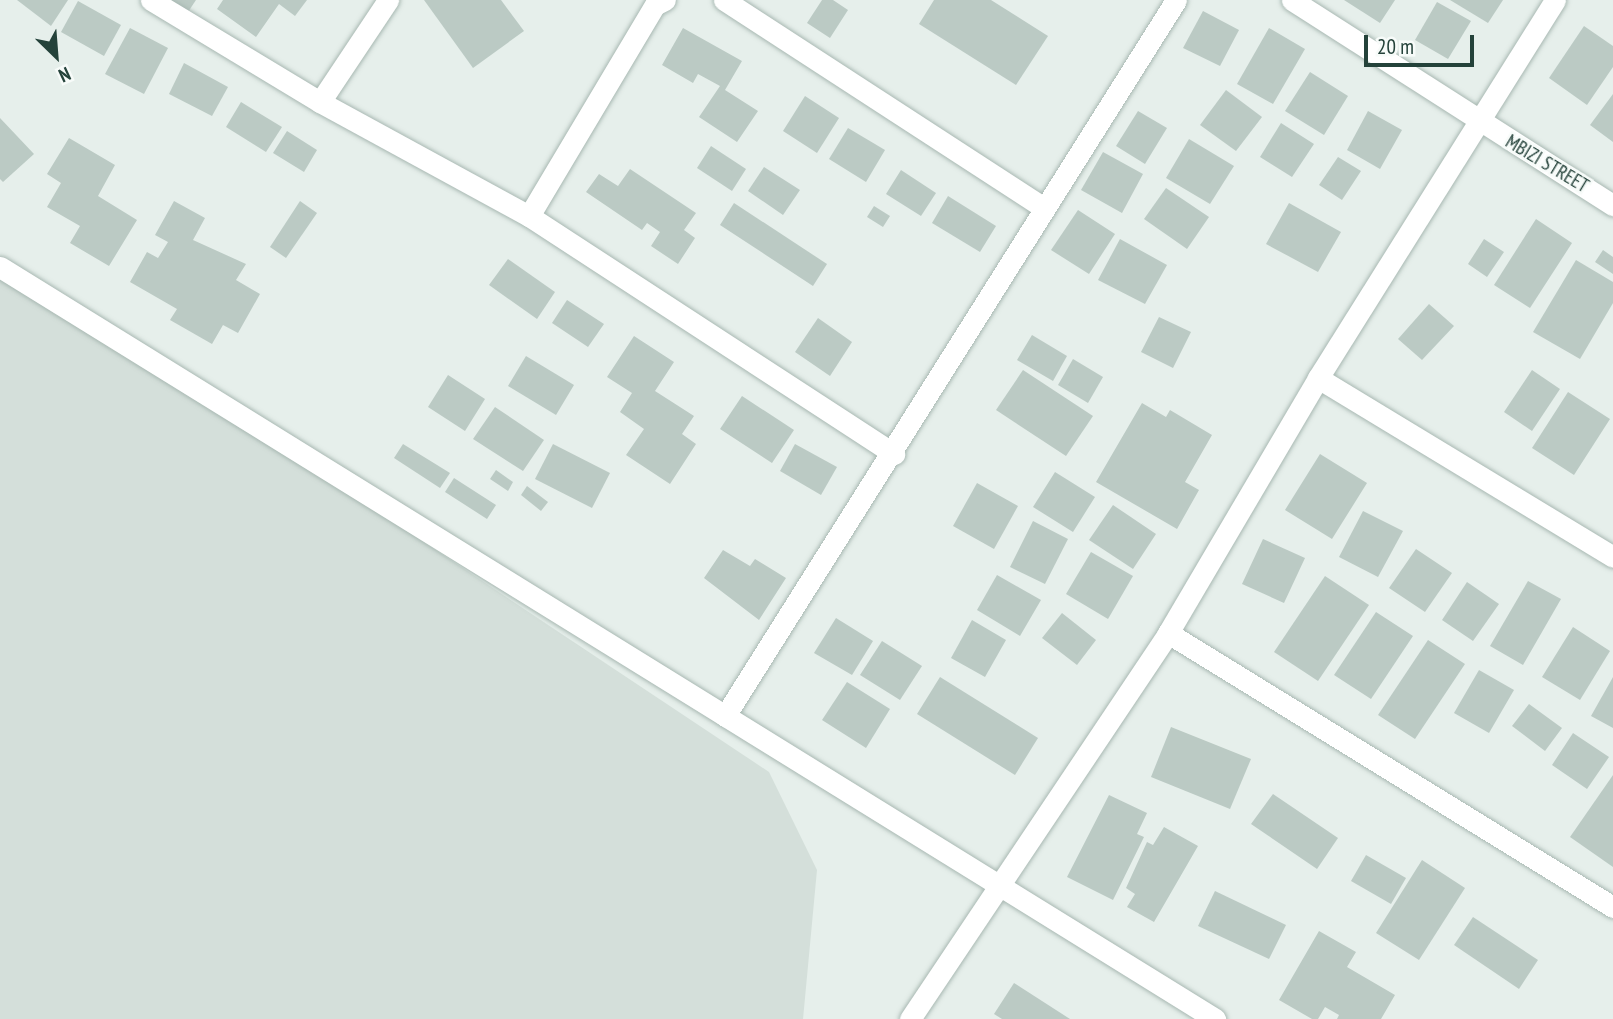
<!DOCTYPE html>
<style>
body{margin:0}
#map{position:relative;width:1613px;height:1019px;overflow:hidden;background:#e6efeb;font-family:"PT Sans Narrow",sans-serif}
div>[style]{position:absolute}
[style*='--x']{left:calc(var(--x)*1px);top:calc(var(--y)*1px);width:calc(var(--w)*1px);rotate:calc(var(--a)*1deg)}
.built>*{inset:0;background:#d4dfda}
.building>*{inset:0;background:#bbcac4}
.roads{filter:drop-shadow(0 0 2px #a8b8b2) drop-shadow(0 0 2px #a8b8b2)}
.minor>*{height:21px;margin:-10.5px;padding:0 10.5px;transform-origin:10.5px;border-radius:10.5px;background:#fff}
span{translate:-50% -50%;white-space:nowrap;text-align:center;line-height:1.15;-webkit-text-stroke:5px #f7fbf9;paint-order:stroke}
.street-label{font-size:19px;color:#24423a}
.north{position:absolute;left:21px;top:21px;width:70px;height:70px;-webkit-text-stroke:5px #f7fbf9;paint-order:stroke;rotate:155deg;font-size:19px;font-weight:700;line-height:28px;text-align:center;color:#24423a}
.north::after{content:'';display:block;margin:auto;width:24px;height:32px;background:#24423a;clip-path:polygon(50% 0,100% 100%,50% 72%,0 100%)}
.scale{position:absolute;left:1364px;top:35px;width:110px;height:32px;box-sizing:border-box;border:4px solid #24423a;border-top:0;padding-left:9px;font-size:21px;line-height:24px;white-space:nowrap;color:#24423a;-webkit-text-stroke:5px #f7fbf9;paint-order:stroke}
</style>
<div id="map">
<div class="built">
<i style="clip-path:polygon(0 260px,769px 772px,817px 870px,803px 1019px,0 1019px)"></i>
</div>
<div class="building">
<i style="clip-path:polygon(17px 0,68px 0,51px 26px)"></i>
<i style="clip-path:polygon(162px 0,196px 0,186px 15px)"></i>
<i style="clip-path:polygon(223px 0,307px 0,295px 16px,279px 4px,256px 37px,217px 9px)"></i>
<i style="clip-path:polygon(424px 0,501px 0,524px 31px,473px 68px)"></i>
<i style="clip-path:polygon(822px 0,833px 0,848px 10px,830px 38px,807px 23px)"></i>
<i style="clip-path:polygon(934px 0,991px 0,1048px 36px,1016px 85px,919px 24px)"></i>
<i style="clip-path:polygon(1344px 0,1395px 0,1380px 23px)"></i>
<i style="clip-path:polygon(1450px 0,1503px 0,1488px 23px)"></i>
<i style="clip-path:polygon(78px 1px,121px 25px,104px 56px,61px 32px)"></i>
<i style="clip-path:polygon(1437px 2px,1471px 21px,1448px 59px,1415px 40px)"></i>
<i style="clip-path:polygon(1203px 11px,1239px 30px,1220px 66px,1183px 48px)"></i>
<i style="clip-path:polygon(1584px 26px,1613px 46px,1613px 67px,1587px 105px,1549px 78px)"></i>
<i style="clip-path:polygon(130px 28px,168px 48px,144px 94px,105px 74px)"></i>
<i style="clip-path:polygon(683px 28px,742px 61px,725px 90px,758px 111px,737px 142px,699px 117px,720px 86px,698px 74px,693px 83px,662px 65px)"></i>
<i style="clip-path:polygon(1269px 28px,1305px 49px,1273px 104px,1237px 84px)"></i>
<i style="clip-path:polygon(184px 63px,228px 87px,212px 116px,169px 94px)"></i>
<i style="clip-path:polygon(1310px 72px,1348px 96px,1324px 135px,1285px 111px)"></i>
<i style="clip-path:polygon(1226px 90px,1262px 117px,1236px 151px,1200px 125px)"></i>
<i style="clip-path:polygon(1613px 94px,1613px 142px,1590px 125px)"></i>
<i style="clip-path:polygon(805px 96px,839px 118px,817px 153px,783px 131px)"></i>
<i style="clip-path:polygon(241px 102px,282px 127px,266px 152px,226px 127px)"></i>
<i style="clip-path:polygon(1138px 111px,1167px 128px,1145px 164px,1116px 146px)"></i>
<i style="clip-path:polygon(1368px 111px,1402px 130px,1380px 169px,1347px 150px)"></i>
<i style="clip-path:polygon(0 118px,34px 154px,3px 182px,0 179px)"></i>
<i style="clip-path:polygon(1281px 123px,1314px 144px,1292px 177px,1260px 157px)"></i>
<i style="clip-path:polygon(848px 128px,885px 150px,866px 182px,829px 159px)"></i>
<i style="clip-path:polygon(287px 131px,317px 150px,304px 172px,273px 153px)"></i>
<i style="clip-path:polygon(69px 138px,115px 165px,98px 196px,137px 220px,109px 266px,70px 243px,80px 226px,47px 207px,61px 183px,47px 174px)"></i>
<i style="clip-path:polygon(1189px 139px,1234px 166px,1210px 204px,1166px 178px)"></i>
<i style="clip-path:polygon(711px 146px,746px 169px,732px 191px,697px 168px)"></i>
<i style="clip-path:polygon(1103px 152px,1143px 174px,1122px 213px,1081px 190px)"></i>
<i style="clip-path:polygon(1338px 157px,1361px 171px,1342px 200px,1319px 185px)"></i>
<i style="clip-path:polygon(764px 167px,800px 190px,783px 215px,748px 191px)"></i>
<i style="clip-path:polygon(630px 169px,696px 213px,684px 230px,695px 238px,678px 264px,651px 246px,660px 232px,647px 223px,642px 230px,586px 192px,599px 174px,618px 186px)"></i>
<i style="clip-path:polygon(901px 170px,936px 193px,921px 216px,886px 194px)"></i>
<i style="clip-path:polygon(1166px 188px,1209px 217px,1187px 249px,1144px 219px)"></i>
<i style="clip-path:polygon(948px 196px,996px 226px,980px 252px,932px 223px)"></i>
<i style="clip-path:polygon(174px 201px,205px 218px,193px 240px,246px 264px,236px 280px,260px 294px,238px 333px,223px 325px,212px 344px,170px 320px,177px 309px,130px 282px,147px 252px,158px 258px,168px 242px,155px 235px)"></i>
<i style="clip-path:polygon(300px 201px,317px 213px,286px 258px,270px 247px)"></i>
<i style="clip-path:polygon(734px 203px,827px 264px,813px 286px,720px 225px)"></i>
<i style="clip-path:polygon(1289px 203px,1341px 232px,1318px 272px,1266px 244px)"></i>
<i style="clip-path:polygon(874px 206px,890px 216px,883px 227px,867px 217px)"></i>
<i style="clip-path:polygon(1078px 210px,1115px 234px,1089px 274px,1051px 250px)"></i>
<i style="clip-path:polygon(1536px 219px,1572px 243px,1530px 308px,1494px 285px)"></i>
<i style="clip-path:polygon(1120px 239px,1167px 265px,1145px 304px,1098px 280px)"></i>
<i style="clip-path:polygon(1484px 239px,1504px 252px,1487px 277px,1468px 264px)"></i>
<i style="clip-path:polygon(1603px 250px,1613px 257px,1613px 274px,1595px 262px)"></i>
<i style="clip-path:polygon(508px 259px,555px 292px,537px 319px,489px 285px)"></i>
<i style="clip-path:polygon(1576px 260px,1613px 282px,1613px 303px,1580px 359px,1533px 332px)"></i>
<i style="clip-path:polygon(567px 300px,604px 324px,588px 347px,552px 323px)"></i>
<i style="clip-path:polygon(1429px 304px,1454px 326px,1422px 360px,1398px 339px)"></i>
<i style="clip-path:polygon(1159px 317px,1191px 332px,1173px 368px,1141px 352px)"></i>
<i style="clip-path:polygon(818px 318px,852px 342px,830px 376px,795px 352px)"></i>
<i style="clip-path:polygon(1032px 335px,1067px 356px,1053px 381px,1017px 360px)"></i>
<i style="clip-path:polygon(634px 336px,674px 362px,655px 391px,694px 416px,682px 434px,696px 444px,670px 484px,626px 455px,644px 429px,620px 412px,632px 393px,607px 377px)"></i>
<i style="clip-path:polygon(526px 356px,574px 385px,556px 415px,508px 386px)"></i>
<i style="clip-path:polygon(1073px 359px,1103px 377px,1088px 403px,1058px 385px)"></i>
<i style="clip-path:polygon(1023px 370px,1093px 416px,1066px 456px,996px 410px)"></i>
<i style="clip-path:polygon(1532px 370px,1560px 389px,1532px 431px,1504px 412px)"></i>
<i style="clip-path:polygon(448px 375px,485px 399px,465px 431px,428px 407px)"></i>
<i style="clip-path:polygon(1568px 392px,1610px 419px,1574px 475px,1532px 448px)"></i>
<i style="clip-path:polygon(742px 396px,794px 430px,772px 463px,720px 429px)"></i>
<i style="clip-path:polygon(1142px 403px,1166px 417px,1170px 410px,1212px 435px,1185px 482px,1199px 490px,1177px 529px,1096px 482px)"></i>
<i style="clip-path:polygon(495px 407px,544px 440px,523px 471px,473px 439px)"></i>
<i style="clip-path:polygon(403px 444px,450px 473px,440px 488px,394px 458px)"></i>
<i style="clip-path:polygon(553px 444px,610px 473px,592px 508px,535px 479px)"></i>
<i style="clip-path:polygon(795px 444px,837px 467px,821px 495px,780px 471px)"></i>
<i style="clip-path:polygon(1320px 454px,1367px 483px,1332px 539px,1285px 510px)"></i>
<i style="clip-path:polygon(496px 470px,513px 482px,508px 491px,490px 479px)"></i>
<i style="clip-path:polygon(1055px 472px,1095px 497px,1073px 532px,1033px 507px)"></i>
<i style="clip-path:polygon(454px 478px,496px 505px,487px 519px,445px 492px)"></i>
<i style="clip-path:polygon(977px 483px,1018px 506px,994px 549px,953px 526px)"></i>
<i style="clip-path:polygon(527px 486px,548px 502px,541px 511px,521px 495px)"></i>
<i style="clip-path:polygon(1113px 505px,1156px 534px,1133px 569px,1089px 540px)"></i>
<i style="clip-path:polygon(1363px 511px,1403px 531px,1378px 577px,1339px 557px)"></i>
<i style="clip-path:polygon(1033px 521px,1068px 539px,1045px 584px,1010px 567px)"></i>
<i style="clip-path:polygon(1263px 539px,1305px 558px,1284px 603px,1242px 584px)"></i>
<i style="clip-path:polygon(1416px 549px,1452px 573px,1425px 612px,1389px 588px)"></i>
<i style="clip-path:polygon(723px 550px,750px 566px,755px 559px,786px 578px,759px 620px,704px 578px)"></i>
<i style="clip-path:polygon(1091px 552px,1133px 576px,1108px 619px,1066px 594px)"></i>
<i style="clip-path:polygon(997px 575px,1041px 600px,1020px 636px,977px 610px)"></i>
<i style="clip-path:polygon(1325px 576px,1369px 605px,1318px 681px,1274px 652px)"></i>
<i style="clip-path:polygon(1528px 581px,1561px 599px,1523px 665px,1490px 646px)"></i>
<i style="clip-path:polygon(1467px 582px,1499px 604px,1473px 641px,1442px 620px)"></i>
<i style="clip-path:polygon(1376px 612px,1413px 636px,1371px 699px,1334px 675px)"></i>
<i style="clip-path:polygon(1062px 613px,1096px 640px,1077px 665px,1042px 638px)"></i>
<i style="clip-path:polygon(836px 618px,873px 641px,852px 675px,814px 653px)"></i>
<i style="clip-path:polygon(972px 620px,1006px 640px,985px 677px,951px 658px)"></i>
<i style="clip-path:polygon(1573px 627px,1610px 651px,1580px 700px,1542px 677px)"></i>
<i style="clip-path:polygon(1428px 640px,1465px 664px,1415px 739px,1378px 715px)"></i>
<i style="clip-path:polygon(882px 641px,922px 666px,900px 700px,860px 675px)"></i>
<i style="clip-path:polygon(1479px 670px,1514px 690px,1489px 733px,1454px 713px)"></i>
<i style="clip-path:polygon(940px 677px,1038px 738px,1015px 775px,917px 714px)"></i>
<i style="clip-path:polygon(1613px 677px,1613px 728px,1591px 716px)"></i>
<i style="clip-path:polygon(847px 682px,890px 709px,866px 748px,822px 720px)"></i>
<i style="clip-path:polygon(1529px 704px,1562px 728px,1545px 751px,1512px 726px)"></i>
<i style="clip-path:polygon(1171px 727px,1251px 759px,1230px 809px,1151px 777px)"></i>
<i style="clip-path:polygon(1573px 733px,1609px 757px,1587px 789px,1552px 765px)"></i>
<i style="clip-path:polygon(1613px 775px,1613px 867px,1570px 837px)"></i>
<i style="clip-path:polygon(1273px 794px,1338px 838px,1317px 869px,1251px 824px)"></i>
<i style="clip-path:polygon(1109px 795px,1147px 813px,1137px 834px,1144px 837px,1113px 900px,1067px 877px)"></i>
<i style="clip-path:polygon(1164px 827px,1198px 846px,1154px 922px,1127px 907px,1135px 894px,1126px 888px,1147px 842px,1153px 845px)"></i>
<i style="clip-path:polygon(1366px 855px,1406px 878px,1391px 904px,1351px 881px)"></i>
<i style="clip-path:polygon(1422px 860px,1465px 888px,1419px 960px,1376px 933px)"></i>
<i style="clip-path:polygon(1215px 891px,1286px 925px,1269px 959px,1198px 926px)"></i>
<i style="clip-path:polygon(1473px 917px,1538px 960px,1519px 989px,1454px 945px)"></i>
<i style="clip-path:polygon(1319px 931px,1356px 952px,1347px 967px,1395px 995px,1381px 1019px,1337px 1019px,1339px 1015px,1325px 1007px,1318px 1019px,1312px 1019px,1279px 1000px)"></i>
<i style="clip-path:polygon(1014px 983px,1070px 1019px,1002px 1019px,994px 1014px)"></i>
</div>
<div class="roads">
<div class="minor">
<i style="--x:151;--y:0;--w:197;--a:31.1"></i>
<i style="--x:320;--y:102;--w:238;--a:28.6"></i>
<i style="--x:529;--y:216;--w:436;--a:33.1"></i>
<i style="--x:724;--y:0;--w:380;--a:33"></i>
<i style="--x:1292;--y:0;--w:381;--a:32.6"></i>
<i style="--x:320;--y:102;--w:123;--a:-56.3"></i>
<i style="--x:529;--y:216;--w:246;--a:-59.2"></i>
<i style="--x:655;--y:5;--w:11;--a:-27"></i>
<i style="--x:0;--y:267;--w:1429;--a:31.75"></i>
<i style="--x:1318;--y:378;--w:345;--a:31.2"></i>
<i style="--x:1168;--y:633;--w:523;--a:31.62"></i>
<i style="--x:725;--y:716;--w:846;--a:-57.79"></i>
<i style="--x:910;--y:1019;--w:464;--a:-56.2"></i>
<i style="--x:1168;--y:633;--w:296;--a:-59.5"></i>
<i style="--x:1318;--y:378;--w:446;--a:-57.9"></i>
</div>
</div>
<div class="street-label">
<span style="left:1547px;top:164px;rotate:31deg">MBIZI STREET</span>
</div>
<div class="north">N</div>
<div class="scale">20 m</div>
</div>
